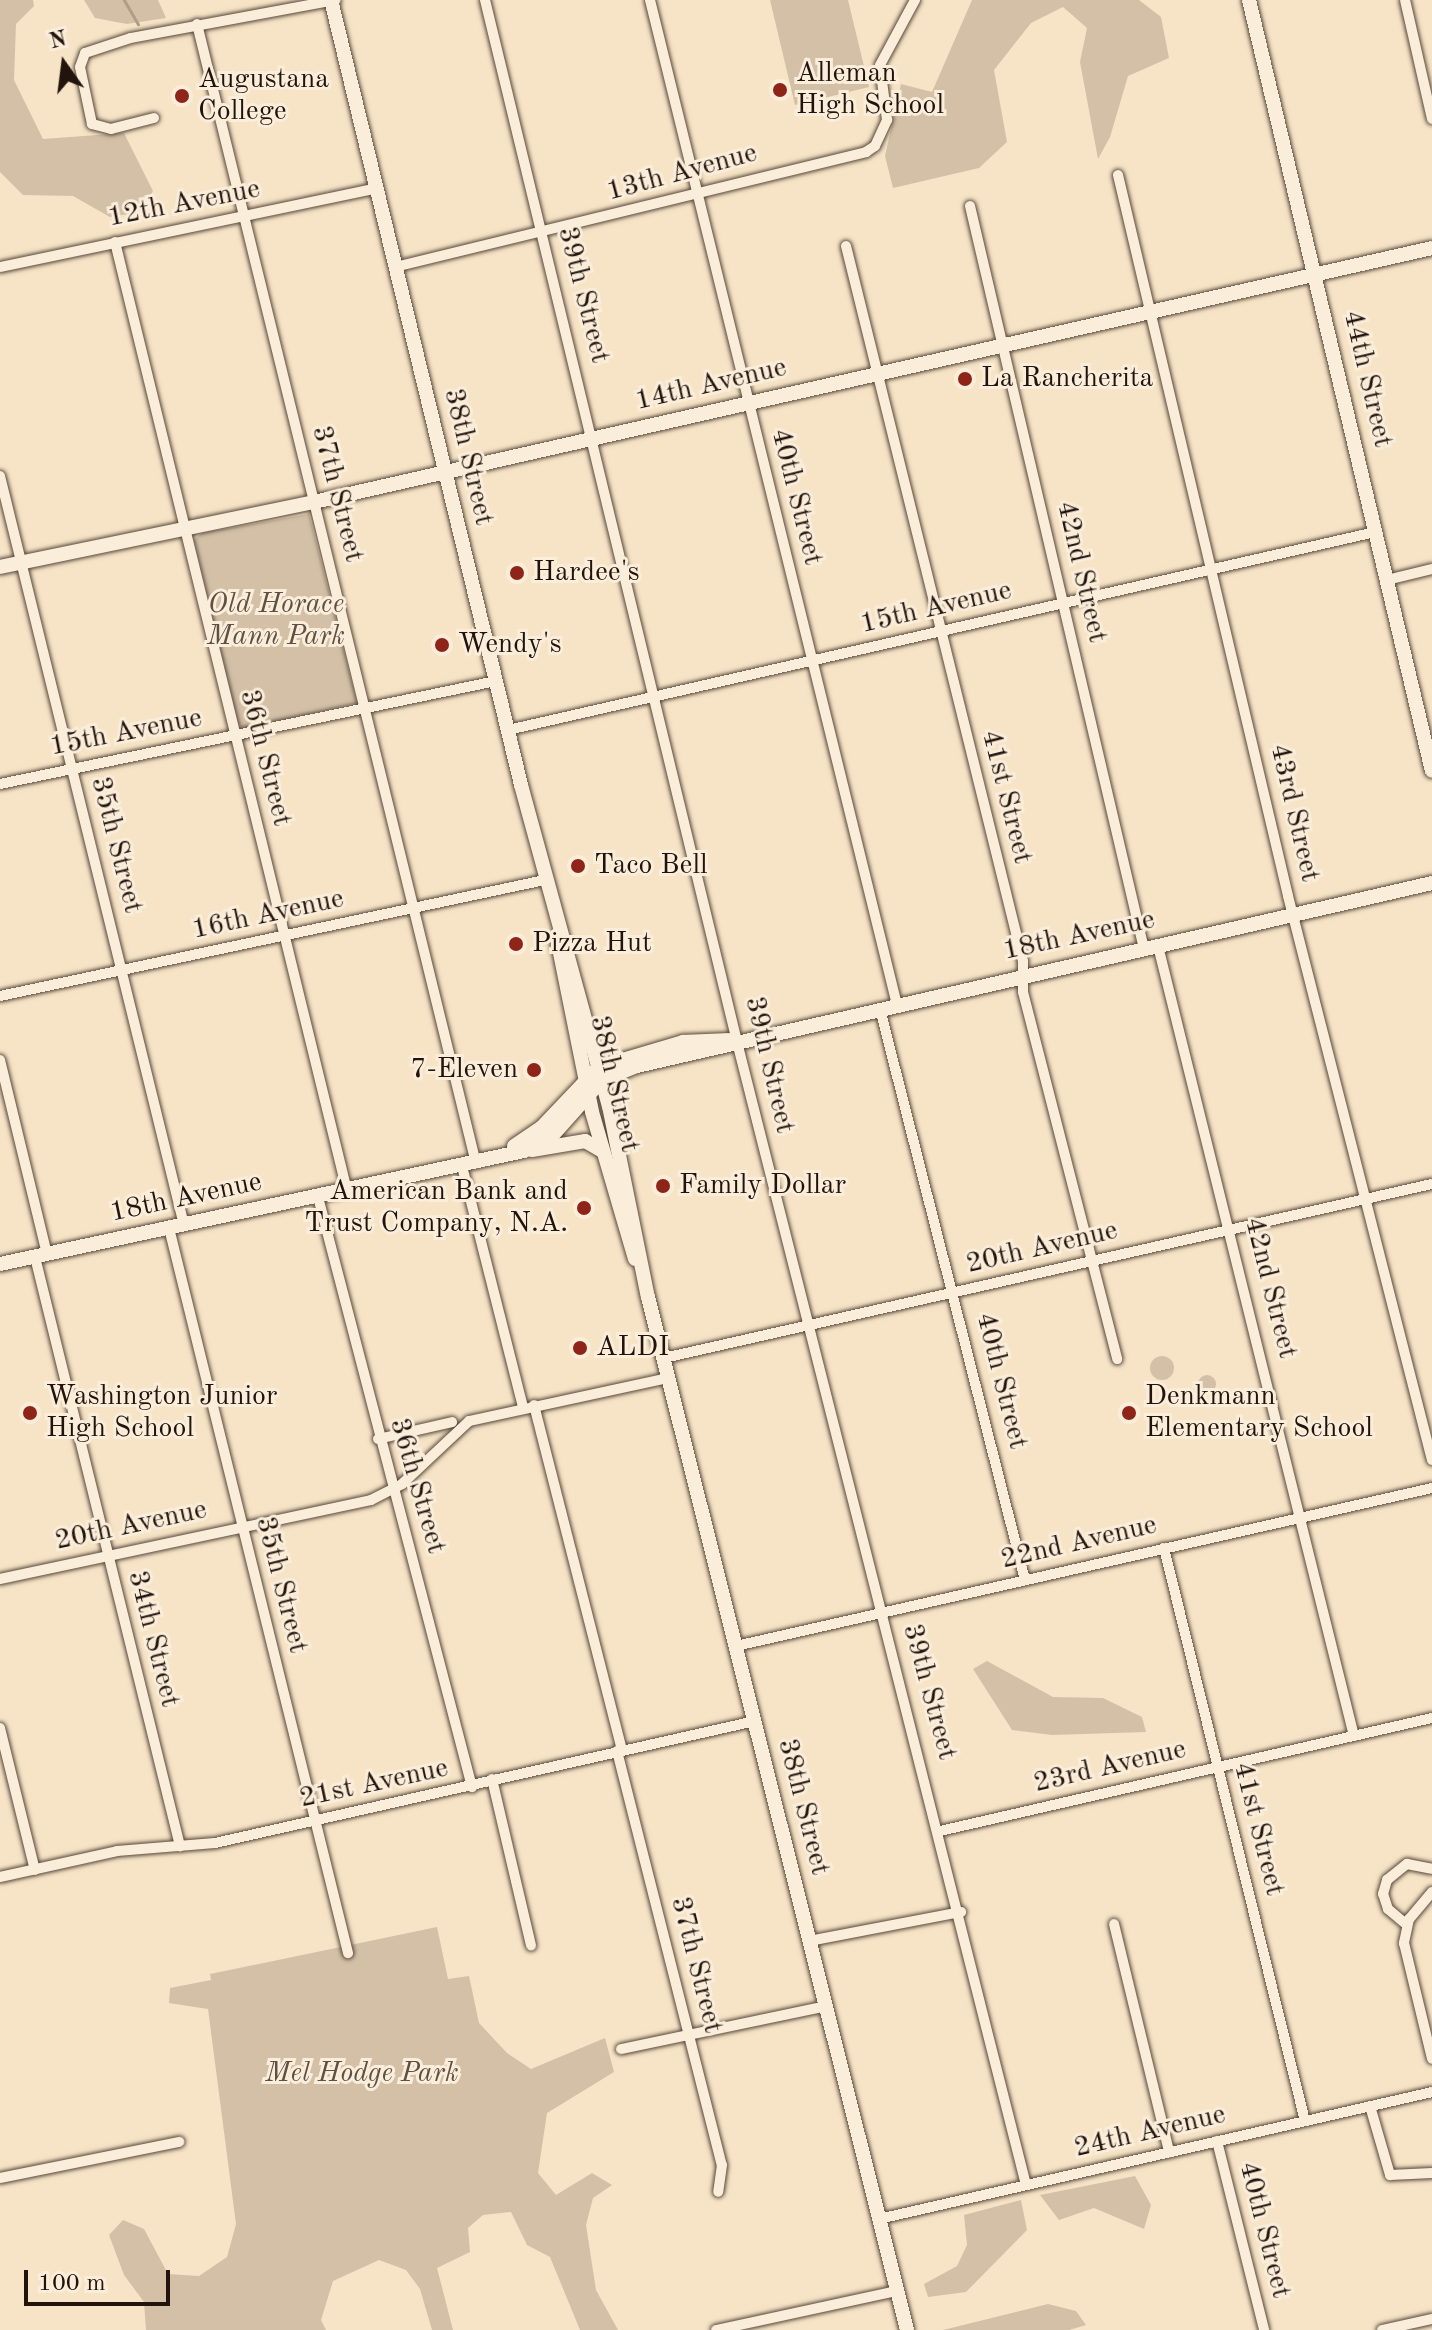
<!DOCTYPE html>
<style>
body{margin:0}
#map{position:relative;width:1432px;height:2330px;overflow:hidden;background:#f7e4c6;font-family:"Old Standard TT",serif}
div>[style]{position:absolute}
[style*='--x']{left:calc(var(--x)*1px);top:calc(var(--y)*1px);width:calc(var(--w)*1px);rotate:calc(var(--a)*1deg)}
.green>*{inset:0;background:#d3c0a7}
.round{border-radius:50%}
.stream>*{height:3px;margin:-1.5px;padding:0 1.5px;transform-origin:1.5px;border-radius:1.5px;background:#af9d87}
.roads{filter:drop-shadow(0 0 2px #57473b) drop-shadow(0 0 2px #57473b)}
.street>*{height:10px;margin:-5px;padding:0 5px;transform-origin:5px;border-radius:5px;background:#faedda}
.secondary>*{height:14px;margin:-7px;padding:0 7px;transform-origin:7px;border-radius:7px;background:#faedda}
.dots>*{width:22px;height:22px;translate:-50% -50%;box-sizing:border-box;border:4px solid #faedda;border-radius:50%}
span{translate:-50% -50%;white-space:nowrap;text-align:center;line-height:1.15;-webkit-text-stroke:6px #faedda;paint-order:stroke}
.poi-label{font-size:28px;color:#22130d}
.left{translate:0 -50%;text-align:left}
.right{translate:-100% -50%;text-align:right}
.street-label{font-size:28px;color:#22130d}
.park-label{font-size:28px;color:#605043;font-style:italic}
.north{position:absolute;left:24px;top:24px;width:80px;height:80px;-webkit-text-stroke:6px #faedda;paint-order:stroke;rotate:346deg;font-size:22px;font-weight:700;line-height:32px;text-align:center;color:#22130d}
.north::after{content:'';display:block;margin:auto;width:28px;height:36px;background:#22130d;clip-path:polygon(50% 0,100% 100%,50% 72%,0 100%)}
.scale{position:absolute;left:24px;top:2270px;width:146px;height:36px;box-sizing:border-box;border:4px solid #22130d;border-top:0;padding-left:10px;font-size:24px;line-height:28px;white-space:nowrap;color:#22130d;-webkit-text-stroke:6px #faedda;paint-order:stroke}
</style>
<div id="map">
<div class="green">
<i style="clip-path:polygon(0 0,33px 0,34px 6px,16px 24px,14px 80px,43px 139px,124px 133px,153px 191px,141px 212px,110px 217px,73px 196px,23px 195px,0 172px)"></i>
<i style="clip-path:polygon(84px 0,158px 0,166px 18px,127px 24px,95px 18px)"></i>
<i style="clip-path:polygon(770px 0,848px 0,869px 87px,795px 105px)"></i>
<i style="clip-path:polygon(972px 0,1139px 0,1161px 17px,1169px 58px,1128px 76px,1110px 137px,1098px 159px,1080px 62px,1087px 28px,1063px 7px,1031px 23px,994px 70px,1007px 142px,979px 168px,893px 188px,885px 156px,901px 84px,932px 92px)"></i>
<i style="clip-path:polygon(309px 514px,357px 703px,244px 729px,238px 723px,194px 540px,202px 533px)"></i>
<i class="round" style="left:1150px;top:1356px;width:24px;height:24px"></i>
<i class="round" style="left:1198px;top:1375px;width:18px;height:18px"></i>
<i style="clip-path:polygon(987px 1661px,1053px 1697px,1103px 1698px,1142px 1717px,1146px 1732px,1052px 1735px,1012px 1730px,973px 1669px)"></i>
<i style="clip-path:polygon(437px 1927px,448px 1979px,469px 1976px,479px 2023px,507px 2053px,531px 2069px,605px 2038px,614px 2072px,547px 2113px,538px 2173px,556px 2195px,592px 2173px,612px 2185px,593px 2198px,586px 2225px,596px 2290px,618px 2330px,580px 2330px,550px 2257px,527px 2245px,511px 2212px,483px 2215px,468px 2228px,470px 2252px,437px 2268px,453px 2330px,432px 2330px,420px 2289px,406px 2270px,379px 2260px,333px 2281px,321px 2320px,326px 2330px,146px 2330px,144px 2302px,124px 2275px,109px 2235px,123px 2220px,144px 2229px,168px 2274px,199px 2276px,227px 2257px,236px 2224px,208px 2009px,169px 2003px,170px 1988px,211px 1980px,210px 1974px)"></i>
<i style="clip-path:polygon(1135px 2176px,1151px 2205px,1144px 2229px,1094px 2208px,1059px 2220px,1040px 2195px)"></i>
<i style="clip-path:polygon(1021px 2200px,1027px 2230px,966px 2292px,928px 2297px,924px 2284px,957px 2266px,967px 2245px,964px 2215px)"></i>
<i style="clip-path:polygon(1048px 2304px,1076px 2311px,1086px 2325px,1069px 2330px,943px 2330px)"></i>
</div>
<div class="stream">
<i style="--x:124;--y:0;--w:28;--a:60"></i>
</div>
<div class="roads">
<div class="street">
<i style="--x:485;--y:0;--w:1072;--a:76.4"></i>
<i style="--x:737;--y:1042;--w:1179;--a:75.81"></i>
<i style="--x:650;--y:0;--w:1035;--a:76.19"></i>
<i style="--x:1405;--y:0;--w:122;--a:77.2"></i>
<i style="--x:197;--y:24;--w:1173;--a:76.24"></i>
<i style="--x:154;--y:118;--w:44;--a:165.7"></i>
<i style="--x:111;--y:129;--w:20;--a:-165"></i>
<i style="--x:92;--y:124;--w:58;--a:-101.9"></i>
<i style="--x:80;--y:67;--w:15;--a:-70"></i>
<i style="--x:85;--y:53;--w:48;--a:-18.1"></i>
<i style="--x:131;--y:38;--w:208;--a:-10.5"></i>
<i style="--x:1118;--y:175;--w:741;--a:76.73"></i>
<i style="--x:1288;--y:896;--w:582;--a:75.68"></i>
<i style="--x:970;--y:206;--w:763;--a:76.82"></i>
<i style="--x:115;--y:242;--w:977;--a:76.26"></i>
<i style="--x:846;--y:246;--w:737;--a:76.1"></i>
<i style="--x:1023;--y:961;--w:31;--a:90"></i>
<i style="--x:1023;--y:992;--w:379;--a:75.6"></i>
<i style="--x:0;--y:267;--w:385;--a:-11.8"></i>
<i style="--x:395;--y:267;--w:485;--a:-13.7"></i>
<i style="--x:866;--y:152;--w:11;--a:-34"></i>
<i style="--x:875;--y:146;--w:29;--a:-65"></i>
<i style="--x:887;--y:120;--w:55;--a:-97.3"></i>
<i style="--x:880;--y:65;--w:74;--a:-61.7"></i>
<i style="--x:0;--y:476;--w:771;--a:76.2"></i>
<i style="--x:1387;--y:580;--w:46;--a:-13.7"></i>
<i style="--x:508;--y:730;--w:889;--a:-12.86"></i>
<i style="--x:0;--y:784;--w:507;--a:-11.73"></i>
<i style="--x:1158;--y:946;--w:814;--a:76.07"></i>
<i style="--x:0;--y:996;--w:557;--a:-12.02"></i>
<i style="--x:880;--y:1009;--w:589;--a:75.75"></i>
<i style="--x:0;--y:1060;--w:200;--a:76.4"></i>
<i style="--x:462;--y:1166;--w:249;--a:75.8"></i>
<i style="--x:318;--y:1197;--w:610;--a:75.37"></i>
<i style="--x:169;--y:1228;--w:747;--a:76.13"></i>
<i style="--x:35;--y:1257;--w:607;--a:76.17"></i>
<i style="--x:664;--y:1358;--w:787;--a:-12.77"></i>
<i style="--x:534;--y:1405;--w:355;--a:75.7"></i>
<i style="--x:378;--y:1439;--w:76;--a:-12.9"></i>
<i style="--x:1164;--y:1548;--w:590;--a:76.18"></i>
<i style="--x:0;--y:1579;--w:379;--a:-12"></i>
<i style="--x:371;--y:1500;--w:35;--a:-27"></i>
<i style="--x:402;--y:1484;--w:92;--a:-43.2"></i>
<i style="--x:469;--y:1421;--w:204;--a:-12.2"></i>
<i style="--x:736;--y:1646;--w:714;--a:-12.79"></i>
<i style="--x:0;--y:1728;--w:146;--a:76.2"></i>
<i style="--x:617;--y:1751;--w:427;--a:75.8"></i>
<i style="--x:722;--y:2165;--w:27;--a:98"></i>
<i style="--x:492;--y:1779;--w:171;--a:76.8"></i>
<i style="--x:940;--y:1831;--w:505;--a:-12.94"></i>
<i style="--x:0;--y:1877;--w:120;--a:-12.5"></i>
<i style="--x:117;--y:1851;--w:98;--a:-4.7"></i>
<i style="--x:215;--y:1843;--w:554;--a:-12.73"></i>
<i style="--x:1432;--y:1892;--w:35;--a:130"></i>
<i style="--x:1409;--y:1919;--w:25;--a:102"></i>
<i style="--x:1404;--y:1943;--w:119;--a:76.4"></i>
<i style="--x:1114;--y:1924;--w:235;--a:76.4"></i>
<i style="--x:1407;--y:1925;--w:25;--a:-140"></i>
<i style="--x:1388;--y:1909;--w:16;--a:-108"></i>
<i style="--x:1383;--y:1894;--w:15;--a:-74"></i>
<i style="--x:1387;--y:1880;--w:26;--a:-39"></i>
<i style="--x:1407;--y:1864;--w:25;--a:11"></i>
<i style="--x:809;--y:1941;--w:155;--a:-10.8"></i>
<i style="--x:621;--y:2049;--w:209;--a:-11.8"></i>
<i style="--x:1370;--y:2106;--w:72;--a:73.8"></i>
<i style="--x:1390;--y:2175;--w:42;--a:-2.7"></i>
<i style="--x:1217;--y:2141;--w:195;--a:76"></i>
<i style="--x:0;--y:2178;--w:183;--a:-11.4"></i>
<i style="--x:879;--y:2219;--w:567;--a:-12.93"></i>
<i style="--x:716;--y:2330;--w:185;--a:-12.2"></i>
<i style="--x:1382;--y:2330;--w:51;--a:-12.4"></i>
</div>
<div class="secondary">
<i style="--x:331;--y:0;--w:808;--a:76.39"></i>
<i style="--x:521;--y:785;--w:333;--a:74.7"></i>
<i style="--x:609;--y:1106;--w:195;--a:78.5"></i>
<i style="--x:648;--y:1297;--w:1065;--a:75.92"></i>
<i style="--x:1249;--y:0;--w:792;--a:76.65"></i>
<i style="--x:0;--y:567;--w:321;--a:-11.7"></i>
<i style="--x:314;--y:502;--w:1146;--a:-12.8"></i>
<i style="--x:557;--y:938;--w:177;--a:78.6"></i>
<i style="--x:592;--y:1112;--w:153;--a:73.7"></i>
<i style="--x:514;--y:1146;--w:32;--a:-34"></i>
<i style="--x:541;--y:1128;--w:84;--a:-46.4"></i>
<i style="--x:599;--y:1067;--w:88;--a:-16.6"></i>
<i style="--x:683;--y:1042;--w:46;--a:-2.5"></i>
<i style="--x:532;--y:1150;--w:54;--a:-9.6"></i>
<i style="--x:585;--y:1141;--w:20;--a:30"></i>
<i style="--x:0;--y:1264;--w:536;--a:-12.17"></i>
<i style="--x:524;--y:1151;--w:30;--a:-27"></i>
<i style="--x:551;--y:1137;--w:76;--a:-48.2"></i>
<i style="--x:602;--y:1080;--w:38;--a:-22"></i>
<i style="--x:637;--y:1066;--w:816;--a:-12.96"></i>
</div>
</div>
<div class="dots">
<i style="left:780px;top:90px;background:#8f2418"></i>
<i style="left:182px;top:96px;background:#8f2418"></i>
<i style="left:965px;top:379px;background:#8f2418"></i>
<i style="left:517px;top:573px;background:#8f2418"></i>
<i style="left:442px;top:645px;background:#8f2418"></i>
<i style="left:578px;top:866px;background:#8f2418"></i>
<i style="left:516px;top:944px;background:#8f2418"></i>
<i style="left:534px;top:1070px;background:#8f2418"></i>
<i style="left:663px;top:1186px;background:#8f2418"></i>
<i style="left:584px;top:1208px;background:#8f2418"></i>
<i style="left:580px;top:1348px;background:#8f2418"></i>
<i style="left:30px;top:1413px;background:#8f2418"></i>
<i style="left:1129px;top:1413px;background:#8f2418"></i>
</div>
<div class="poi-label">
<span class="left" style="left:796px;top:90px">Alleman<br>High School</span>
<span class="left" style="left:198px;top:96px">Augustana<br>College</span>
<span class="left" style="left:981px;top:379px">La Rancherita</span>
<span class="left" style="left:533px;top:573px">Hardee's</span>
<span class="left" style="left:458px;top:645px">Wendy's</span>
<span class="left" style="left:594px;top:866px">Taco Bell</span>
<span class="left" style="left:532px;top:944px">Pizza Hut</span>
<span class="right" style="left:518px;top:1070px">7-Eleven</span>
<span class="left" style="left:679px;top:1186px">Family Dollar</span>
<span class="right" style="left:568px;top:1208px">American Bank and<br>Trust Company, N.A.</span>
<span class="left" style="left:596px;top:1348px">ALDI</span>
<span class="left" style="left:46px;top:1413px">Washington Junior<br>High School</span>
<span class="left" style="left:1145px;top:1413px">Denkmann<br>Elementary School</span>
</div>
<div class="street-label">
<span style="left:682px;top:173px;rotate:-15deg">13th Avenue</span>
<span style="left:184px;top:204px;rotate:-11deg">12th Avenue</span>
<span style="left:583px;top:295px;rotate:76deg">39th Street</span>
<span style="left:1367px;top:379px;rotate:77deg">44th Street</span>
<span style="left:711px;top:385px;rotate:-13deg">14th Avenue</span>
<span style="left:468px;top:457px;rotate:77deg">38th Street</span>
<span style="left:337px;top:494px;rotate:76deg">37th Street</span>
<span style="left:796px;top:497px;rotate:76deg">40th Street</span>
<span style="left:1081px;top:572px;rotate:77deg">42nd Street</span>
<span style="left:936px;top:608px;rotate:-13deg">15th Avenue</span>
<span style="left:126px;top:733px;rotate:-11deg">15th Avenue</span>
<span style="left:265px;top:758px;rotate:76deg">36th Street</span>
<span style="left:1006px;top:797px;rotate:76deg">41st Street</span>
<span style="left:1294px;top:813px;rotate:77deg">43rd Street</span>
<span style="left:116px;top:845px;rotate:76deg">35th Street</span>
<span style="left:268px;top:915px;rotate:-12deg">16th Avenue</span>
<span style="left:1079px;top:936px;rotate:-12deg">18th Avenue</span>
<span style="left:769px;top:1065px;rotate:77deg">39th Street</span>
<span style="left:614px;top:1084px;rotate:77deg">38th Street</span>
<span style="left:186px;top:1198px;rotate:-12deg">18th Avenue</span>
<span style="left:1042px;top:1248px;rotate:-13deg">20th Avenue</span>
<span style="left:1270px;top:1288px;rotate:76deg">42nd Street</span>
<span style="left:1001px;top:1381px;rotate:76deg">40th Street</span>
<span style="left:417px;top:1486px;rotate:74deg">36th Street</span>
<span style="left:131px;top:1526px;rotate:-12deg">20th Avenue</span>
<span style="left:1079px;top:1543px;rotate:-13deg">22nd Avenue</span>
<span style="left:281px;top:1585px;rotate:76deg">35th Street</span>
<span style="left:153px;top:1639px;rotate:76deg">34th Street</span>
<span style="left:929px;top:1692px;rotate:75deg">39th Street</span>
<span style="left:1110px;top:1767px;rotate:-13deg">23rd Avenue</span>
<span style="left:374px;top:1784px;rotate:-12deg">21st Avenue</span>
<span style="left:803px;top:1807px;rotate:76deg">38th Street</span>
<span style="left:1258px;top:1829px;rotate:76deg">41st Street</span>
<span style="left:696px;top:1965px;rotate:76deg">37th Street</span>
<span style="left:1150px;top:2132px;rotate:-13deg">24th Avenue</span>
<span style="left:1264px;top:2230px;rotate:76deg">40th Street</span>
</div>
<div class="park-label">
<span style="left:276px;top:621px">Old Horace<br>Mann Park</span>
<span style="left:362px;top:2074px">Mel Hodge Park</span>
</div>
<div class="north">N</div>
<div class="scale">100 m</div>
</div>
